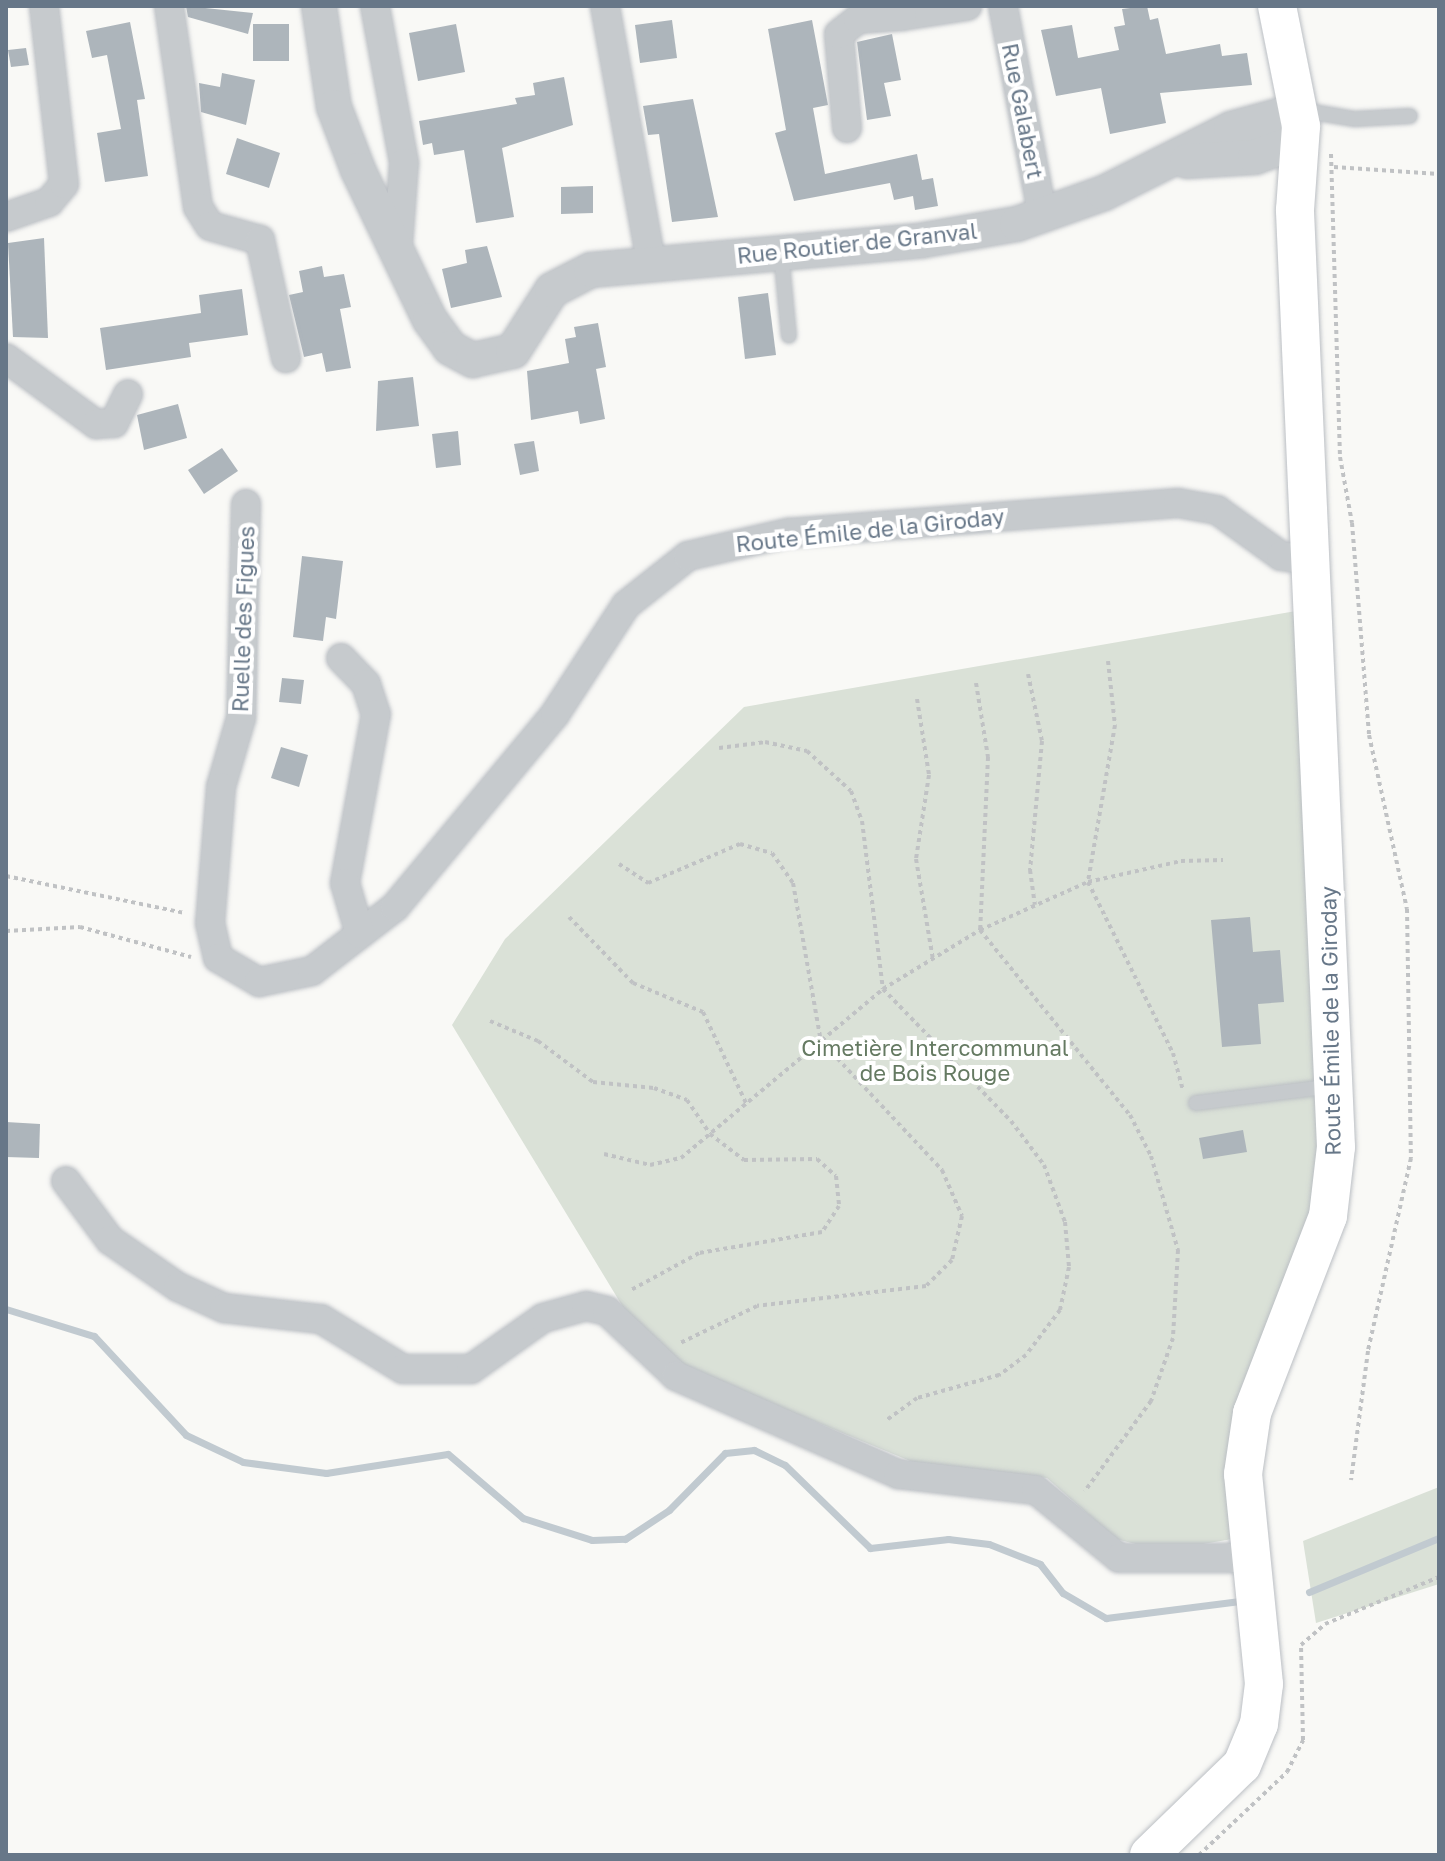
<!DOCTYPE html>
<meta charset="utf-8">
<style>
body{margin:0}
#map{position:relative;width:1445px;height:1861px;overflow:hidden;background:#f9f9f6;font-family:"Golos Text",sans-serif}
div>[style]{position:absolute}
[style*='--x']{left:calc(var(--x)*1px);top:calc(var(--y)*1px);width:calc(var(--w)*1px);rotate:calc(var(--a)*1deg)}
.green>*{inset:0;background:#dae1d7}
.stream>*{height:7px;margin:-3.5px;padding:0 3.5px;transform-origin:3.5px;border-radius:3.5px;background:#c1cad0}
.building>*{inset:0;background:#adb5bb}
.path>*{height:4px;margin-top:-2px;transform-origin:0;background:repeating-linear-gradient(90deg,#c0c2c4 0 4px,transparent 0 8px)}
.roads{filter:drop-shadow(0 0 2px #bbbfc4) drop-shadow(0 0 2px #bbbfc4)}
.service>*{height:14px;margin:-7px;padding:0 7px;transform-origin:7px;border-radius:7px;background:#c6cacd}
.minor>*{height:28px;margin:-14px;padding:0 14px;transform-origin:14px;border-radius:14px;background:#c6cacd}
.tertiary>*{height:34px;margin:-17px;padding:0 17px;transform-origin:17px;border-radius:17px;background:#c6cacd}
.secondary>*{height:38px;margin:-19px;padding:0 19px;transform-origin:19px;border-radius:19px;background:#fff}
span{translate:-50% -50%;white-space:nowrap;text-align:center;line-height:1.15;-webkit-text-stroke:8px #fff;paint-order:stroke}
.street-label{font-size:22px;color:#677788}
.park-label{font-size:22px;color:#657a62}
.frame{position:absolute;inset:0;border:8px solid #677788;pointer-events:none}
</style>
<div id="map">
<div class="green">
<i style="clip-path:polygon(1296px 611px,1320px 1183px,1232px 1539px,1163px 1551px,1116px 1539px,1047px 1478px,915px 1463px,685px 1368px,632px 1322px,452px 1025px,505px 939px,744px 707px)"></i>
<i style="clip-path:polygon(1439px 1487px,1439px 1584px,1316px 1623px,1303px 1541px)"></i>
</div>
<div class="stream">
<i style="--x:6;--y:1309;--w:92;--a:17.1"></i>
<i style="--x:94;--y:1336;--w:135;--a:47.1"></i>
<i style="--x:186;--y:1435;--w:63;--a:25.3"></i>
<i style="--x:243;--y:1462;--w:84;--a:7.5"></i>
<i style="--x:326;--y:1473;--w:123;--a:-8.9"></i>
<i style="--x:448;--y:1454;--w:99;--a:40.5"></i>
<i style="--x:523;--y:1518;--w:72;--a:17.7"></i>
<i style="--x:592;--y:1540;--w:33;--a:-2"></i>
<i style="--x:625;--y:1539;--w:53;--a:-33.4"></i>
<i style="--x:669;--y:1510;--w:80;--a:-45.5"></i>
<i style="--x:725;--y:1453;--w:29;--a:-6"></i>
<i style="--x:754;--y:1450;--w:34;--a:26"></i>
<i style="--x:785;--y:1465;--w:119;--a:44.3"></i>
<i style="--x:870;--y:1548;--w:79;--a:-6.6"></i>
<i style="--x:948;--y:1539;--w:41;--a:7"></i>
<i style="--x:989;--y:1544;--w:55;--a:21.4"></i>
<i style="--x:1040;--y:1564;--w:37;--a:52"></i>
<i style="--x:1063;--y:1593;--w:50;--a:30.2"></i>
<i style="--x:1106;--y:1618;--w:135;--a:-7.2"></i>
<i style="--x:1309;--y:1592;--w:141;--a:-22.6"></i>
</div>
<div class="building">
<i style="clip-path:polygon(186px 6px,253px 13px,248px 34px,188px 17px)"></i>
<i style="clip-path:polygon(1147px 6px,1150px 20px,1158px 18px,1166px 54px,1220px 44px,1222px 56px,1247px 53px,1252px 85px,1160px 93px,1166px 123px,1110px 134px,1101px 88px,1056px 96px,1041px 30px,1072px 25px,1078px 58px,1119px 50px,1114px 27px,1125px 25px,1122px 9px)"></i>
<i style="clip-path:polygon(672px 20px,677px 58px,640px 63px,635px 25px)"></i>
<i style="clip-path:polygon(812px 20px,828px 105px,813px 108px,825px 174px,917px 154px,922px 180px,933px 178px,938px 206px,915px 210px,913px 196px,894px 200px,890px 183px,794px 201px,775px 133px,786px 130px,768px 29px)"></i>
<i style="clip-path:polygon(130px 22px,145px 99px,137px 100px,148px 176px,105px 182px,97px 133px,121px 129px,107px 55px,92px 58px,86px 31px)"></i>
<i style="clip-path:polygon(253px 24px,289px 24px,289px 61px,253px 61px)"></i>
<i style="clip-path:polygon(456px 24px,465px 72px,418px 81px,409px 33px)"></i>
<i style="clip-path:polygon(892px 34px,901px 80px,884px 83px,891px 116px,867px 120px,857px 42px)"></i>
<i style="clip-path:polygon(26px 48px,29px 65px,11px 67px,8px 50px)"></i>
<i style="clip-path:polygon(222px 73px,255px 80px,246px 125px,201px 112px,199px 83px,220px 87px)"></i>
<i style="clip-path:polygon(564px 77px,573px 125px,502px 148px,514px 217px,476px 223px,464px 150px,434px 155px,432px 143px,423px 145px,419px 121px,517px 104px,515px 98px,535px 95px,533px 83px)"></i>
<i style="clip-path:polygon(693px 99px,718px 217px,672px 222px,659px 134px,648px 135px,643px 106px)"></i>
<i style="clip-path:polygon(237px 138px,280px 153px,269px 188px,226px 174px)"></i>
<i style="clip-path:polygon(593px 186px,593px 213px,561px 214px,561px 187px)"></i>
<i style="clip-path:polygon(44px 238px,48px 338px,13px 337px,8px 243px)"></i>
<i style="clip-path:polygon(487px 246px,502px 297px,451px 308px,442px 269px,467px 263px,465px 250px)"></i>
<i style="clip-path:polygon(322px 266px,324px 277px,344px 274px,351px 307px,340px 309px,351px 368px,326px 372px,322px 353px,304px 357px,289px 295px,303px 292px,299px 271px)"></i>
<i style="clip-path:polygon(242px 289px,248px 335px,189px 343px,191px 357px,106px 370px,100px 328px,201px 313px,199px 295px)"></i>
<i style="clip-path:polygon(768px 293px,776px 355px,745px 359px,738px 297px)"></i>
<i style="clip-path:polygon(598px 323px,606px 367px,596px 369px,605px 419px,580px 424px,578px 411px,531px 420px,527px 371px,569px 363px,565px 339px,576px 337px,574px 327px)"></i>
<i style="clip-path:polygon(413px 377px,419px 426px,376px 431px,378px 381px)"></i>
<i style="clip-path:polygon(178px 404px,187px 438px,144px 450px,137px 415px)"></i>
<i style="clip-path:polygon(458px 431px,461px 465px,436px 468px,432px 434px)"></i>
<i style="clip-path:polygon(534px 441px,539px 471px,520px 475px,514px 444px)"></i>
<i style="clip-path:polygon(222px 448px,238px 471px,204px 494px,188px 470px)"></i>
<i style="clip-path:polygon(302px 556px,343px 561px,336px 619px,326px 617px,323px 641px,293px 637px)"></i>
<i style="clip-path:polygon(282px 678px,304px 680px,301px 704px,279px 702px)"></i>
<i style="clip-path:polygon(281px 747px,308px 755px,299px 787px,271px 778px)"></i>
<i style="clip-path:polygon(1250px 917px,1253px 952px,1280px 950px,1284px 1002px,1258px 1004px,1261px 1044px,1222px 1047px,1211px 920px)"></i>
<i style="clip-path:polygon(6px 1122px,40px 1124px,39px 1158px,6px 1157px)"></i>
<i style="clip-path:polygon(1243px 1130px,1247px 1152px,1203px 1159px,1199px 1138px)"></i>
</div>
<div class="path">
<i style="--x:1331;--y:154;--w:303;--a:88.3"></i>
<i style="--x:1340;--y:457;--w:67;--a:79.7"></i>
<i style="--x:1352;--y:523;--w:213;--a:85.4"></i>
<i style="--x:1369;--y:735;--w:178;--a:77.7"></i>
<i style="--x:1407;--y:909;--w:249;--a:89.1"></i>
<i style="--x:1411;--y:1158;--w:198;--a:102.6"></i>
<i style="--x:1368;--y:1351;--w:130;--a:97.5"></i>
<i style="--x:1334;--y:167;--w:105;--a:3.8"></i>
<i style="--x:1108;--y:661;--w:64;--a:83.8"></i>
<i style="--x:1115;--y:725;--w:159;--a:99.8"></i>
<i style="--x:1088;--y:882;--w:191;--a:63.6"></i>
<i style="--x:1173;--y:1053;--w:38;--a:75"></i>
<i style="--x:1028;--y:674;--w:68;--a:78.2"></i>
<i style="--x:1042;--y:741;--w:130;--a:95.3"></i>
<i style="--x:1030;--y:870;--w:35;--a:82"></i>
<i style="--x:976;--y:683;--w:75;--a:80.8"></i>
<i style="--x:988;--y:757;--w:173;--a:92.6"></i>
<i style="--x:980;--y:930;--w:238;--a:51"></i>
<i style="--x:1130;--y:1115;--w:46;--a:62.9"></i>
<i style="--x:1151;--y:1156;--w:98;--a:74"></i>
<i style="--x:1178;--y:1250;--w:88;--a:93.3"></i>
<i style="--x:1173;--y:1338;--w:67;--a:109.2"></i>
<i style="--x:1151;--y:1401;--w:112;--a:126.3"></i>
<i style="--x:917;--y:699;--w:77;--a:81"></i>
<i style="--x:929;--y:775;--w:85;--a:98.8"></i>
<i style="--x:916;--y:859;--w:101;--a:80.4"></i>
<i style="--x:719;--y:748;--w:46;--a:-7.4"></i>
<i style="--x:765;--y:742;--w:43;--a:12.1"></i>
<i style="--x:807;--y:751;--w:59;--a:42.3"></i>
<i style="--x:851;--y:791;--w:32;--a:70"></i>
<i style="--x:862;--y:821;--w:169;--a:82.9"></i>
<i style="--x:883;--y:989;--w:184;--a:45.9"></i>
<i style="--x:1011;--y:1121;--w:55;--a:53.1"></i>
<i style="--x:1044;--y:1165;--w:61;--a:69.8"></i>
<i style="--x:1065;--y:1222;--w:45;--a:84.9"></i>
<i style="--x:1069;--y:1267;--w:44;--a:101.8"></i>
<i style="--x:1060;--y:1310;--w:56;--a:127.1"></i>
<i style="--x:1026;--y:1355;--w:34;--a:143"></i>
<i style="--x:999;--y:1375;--w:85;--a:164.3"></i>
<i style="--x:917;--y:1398;--w:39;--a:144"></i>
<i style="--x:619;--y:864;--w:35;--a:33"></i>
<i style="--x:648;--y:883;--w:100;--a:-23"></i>
<i style="--x:740;--y:844;--w:33;--a:16"></i>
<i style="--x:772;--y:853;--w:37;--a:55"></i>
<i style="--x:793;--y:883;--w:160;--a:80"></i>
<i style="--x:821;--y:1041;--w:177;--a:46.8"></i>
<i style="--x:942;--y:1170;--w:50;--a:66.5"></i>
<i style="--x:962;--y:1216;--w:45;--a:102.8"></i>
<i style="--x:952;--y:1260;--w:37;--a:135"></i>
<i style="--x:926;--y:1286;--w:170;--a:173.3"></i>
<i style="--x:757;--y:1306;--w:85;--a:154.3"></i>
<i style="--x:6;--y:876;--w:183;--a:11.7"></i>
<i style="--x:569;--y:917;--w:92;--a:45.9"></i>
<i style="--x:633;--y:983;--w:76;--a:22.5"></i>
<i style="--x:703;--y:1012;--w:101;--a:64.7"></i>
<i style="--x:6;--y:931;--w:74;--a:-3.1"></i>
<i style="--x:80;--y:927;--w:115;--a:15.1"></i>
<i style="--x:490;--y:1021;--w:52;--a:22.6"></i>
<i style="--x:538;--y:1041;--w:69;--a:36.7"></i>
<i style="--x:593;--y:1082;--w:61;--a:5.6"></i>
<i style="--x:654;--y:1088;--w:35;--a:20"></i>
<i style="--x:687;--y:1100;--w:41;--a:55.9"></i>
<i style="--x:710;--y:1134;--w:43;--a:37.4"></i>
<i style="--x:744;--y:1160;--w:73;--a:-0.8"></i>
<i style="--x:817;--y:1159;--w:25;--a:42"></i>
<i style="--x:836;--y:1176;--w:30;--a:84"></i>
<i style="--x:839;--y:1206;--w:31;--a:123"></i>
<i style="--x:822;--y:1232;--w:125;--a:170.3"></i>
<i style="--x:699;--y:1253;--w:77;--a:151.4"></i>
<i style="--x:604;--y:1154;--w:47;--a:13.4"></i>
<i style="--x:650;--y:1165;--w:32;--a:-13"></i>
<i style="--x:681;--y:1158;--w:263;--a:-39.9"></i>
<i style="--x:883;--y:989;--w:114;--a:-31.3"></i>
<i style="--x:980;--y:930;--w:118;--a:-24"></i>
<i style="--x:1088;--y:882;--w:95;--a:-12.7"></i>
<i style="--x:1181;--y:861;--w:42;--a:-1.4"></i>
<i style="--x:1199;--y:1855;--w:121;--a:-43.3"></i>
<i style="--x:1287;--y:1772;--w:36;--a:-63"></i>
<i style="--x:1303;--y:1740;--w:95;--a:-91.2"></i>
<i style="--x:1301;--y:1645;--w:32;--a:-41"></i>
<i style="--x:1325;--y:1624;--w:123;--a:-22.4"></i>
</div>
<div class="roads">
<div class="service">
<i style="--x:1301;--y:110;--w:55;--a:9.5"></i>
<i style="--x:1355;--y:119;--w:55;--a:-3.1"></i>
<i style="--x:781;--y:252;--w:84;--a:84.6"></i>
<i style="--x:1196;--y:1103;--w:138;--a:-7.1"></i>
</div>
<div class="minor">
<i style="--x:169;--y:6;--w:203;--a:81.8"></i>
<i style="--x:198;--y:207;--w:22;--a:58"></i>
<i style="--x:210;--y:226;--w:52;--a:15.6"></i>
<i style="--x:260;--y:240;--w:121;--a:77.6"></i>
<i style="--x:375;--y:6;--w:160;--a:79.5"></i>
<i style="--x:404;--y:163;--w:82;--a:94.2"></i>
<i style="--x:605;--y:6;--w:260;--a:79.8"></i>
<i style="--x:901;--y:6;--w:10;--a:84"></i>
<i style="--x:902;--y:16;--w:66;--a:-8.7"></i>
<i style="--x:1003;--y:6;--w:215;--a:79.3"></i>
<i style="--x:847;--y:128;--w:94;--a:-94.9"></i>
<i style="--x:839;--y:34;--w:24;--a:-38"></i>
<i style="--x:858;--y:19;--w:44;--a:-3.9"></i>
<i style="--x:6;--y:217;--w:46;--a:-19.2"></i>
<i style="--x:49;--y:202;--w:23;--a:-50"></i>
<i style="--x:64;--y:184;--w:179;--a:-96.4"></i>
<i style="--x:6;--y:358;--w:112;--a:36.3"></i>
<i style="--x:96;--y:424;--w:18;--a:-3"></i>
<i style="--x:114;--y:423;--w:32;--a:-64"></i>
<i style="--x:246;--y:504;--w:214;--a:91.3"></i>
<i style="--x:241;--y:718;--w:72;--a:106.2"></i>
<i style="--x:221;--y:787;--w:136;--a:94.6"></i>
<i style="--x:210;--y:923;--w:36;--a:77"></i>
<i style="--x:218;--y:958;--w:48;--a:30.3"></i>
<i style="--x:259;--y:982;--w:54;--a:-11.7"></i>
<i style="--x:312;--y:971;--w:105;--a:-37.6"></i>
<i style="--x:395;--y:907;--w:251;--a:-50.3"></i>
<i style="--x:555;--y:714;--w:130;--a:-56.9"></i>
<i style="--x:626;--y:605;--w:79;--a:-38.3"></i>
<i style="--x:688;--y:556;--w:103;--a:-13"></i>
<i style="--x:788;--y:533;--w:391;--a:-4.4"></i>
<i style="--x:1178;--y:503;--w:40;--a:10"></i>
<i style="--x:1217;--y:510;--w:79;--a:35.7"></i>
<i style="--x:1281;--y:556;--w:29;--a:8"></i>
<i style="--x:341;--y:658;--w:36;--a:46"></i>
<i style="--x:366;--y:684;--w:32;--a:72"></i>
<i style="--x:376;--y:714;--w:172;--a:100.4"></i>
<i style="--x:345;--y:883;--w:53;--a:73.6"></i>
<i style="--x:66;--y:1181;--w:74;--a:53.3"></i>
<i style="--x:110;--y:1240;--w:83;--a:34.7"></i>
<i style="--x:178;--y:1287;--w:51;--a:24.5"></i>
<i style="--x:224;--y:1308;--w:98;--a:6.5"></i>
<i style="--x:321;--y:1319;--w:96;--a:31.4"></i>
<i style="--x:403;--y:1369;--w:68;--a:0"></i>
<i style="--x:471;--y:1369;--w:88;--a:-35.3"></i>
<i style="--x:543;--y:1318;--w:45;--a:-15.6"></i>
<i style="--x:586;--y:1306;--w:22;--a:13"></i>
<i style="--x:607;--y:1311;--w:95;--a:43.3"></i>
<i style="--x:676;--y:1376;--w:243;--a:23.8"></i>
<i style="--x:898;--y:1474;--w:139;--a:6.6"></i>
<i style="--x:1036;--y:1490;--w:107;--a:39.3"></i>
<i style="--x:1119;--y:1558;--w:131;--a:0"></i>
</div>
<div class="tertiary">
<i style="--x:319;--y:6;--w:102;--a:81.6"></i>
<i style="--x:334;--y:107;--w:67;--a:69.1"></i>
<i style="--x:358;--y:170;--w:166;--a:64.4"></i>
<i style="--x:430;--y:320;--w:34;--a:54"></i>
<i style="--x:450;--y:348;--w:26;--a:28"></i>
<i style="--x:473;--y:360;--w:41;--a:-12.7"></i>
<i style="--x:513;--y:351;--w:72;--a:-57.4"></i>
<i style="--x:552;--y:290;--w:44;--a:-27.1"></i>
<i style="--x:591;--y:270;--w:334;--a:-5.1"></i>
<i style="--x:924;--y:240;--w:94;--a:-9.8"></i>
<i style="--x:1017;--y:224;--w:92;--a:-19.6"></i>
<i style="--x:1104;--y:193;--w:142;--a:-26.7"></i>
<i style="--x:1231;--y:129;--w:72;--a:-15.4"></i>
<i style="--x:1187;--y:161;--w:68;--a:-3.4"></i>
<i style="--x:1255;--y:157;--w:48;--a:-20.7"></i>
</div>
<div class="secondary">
<i style="--x:1149;--y:1855;--w:129;--a:-44.1"></i>
<i style="--x:1242;--y:1765;--w:44;--a:-67.5"></i>
<i style="--x:1259;--y:1724;--w:40;--a:-82.9"></i>
<i style="--x:1264;--y:1684;--w:211;--a:-95.7"></i>
<i style="--x:1243;--y:1474;--w:62;--a:-81.6"></i>
<i style="--x:1252;--y:1413;--w:211;--a:-68.9"></i>
<i style="--x:1328;--y:1216;--w:69;--a:-83.4"></i>
<i style="--x:1336;--y:1147;--w:938;--a:-92.51"></i>
<i style="--x:1295;--y:210;--w:84;--a:-85.9"></i>
<i style="--x:1301;--y:126;--w:122;--a:-101.3"></i>
</div>
</div>
<div class="street-label">
<span style="left:1023px;top:111px;rotate:79deg">Rue Galabert</span>
<span style="left:857px;top:243px;rotate:-6deg">Rue Routier de Granval</span>
<span style="left:870px;top:530px;rotate:-6deg">Route Émile de la Giroday</span>
<span style="left:243px;top:619px;rotate:-88deg">Ruelle des Figues</span>
<span style="left:1330px;top:1021px;rotate:-91deg">Route Émile de la Giroday</span>
</div>
<div class="park-label">
<span style="left:935px;top:1060px">Cimetière Intercommunal<br>de Bois Rouge</span>
</div>
<div class="frame"></div>
</div>
